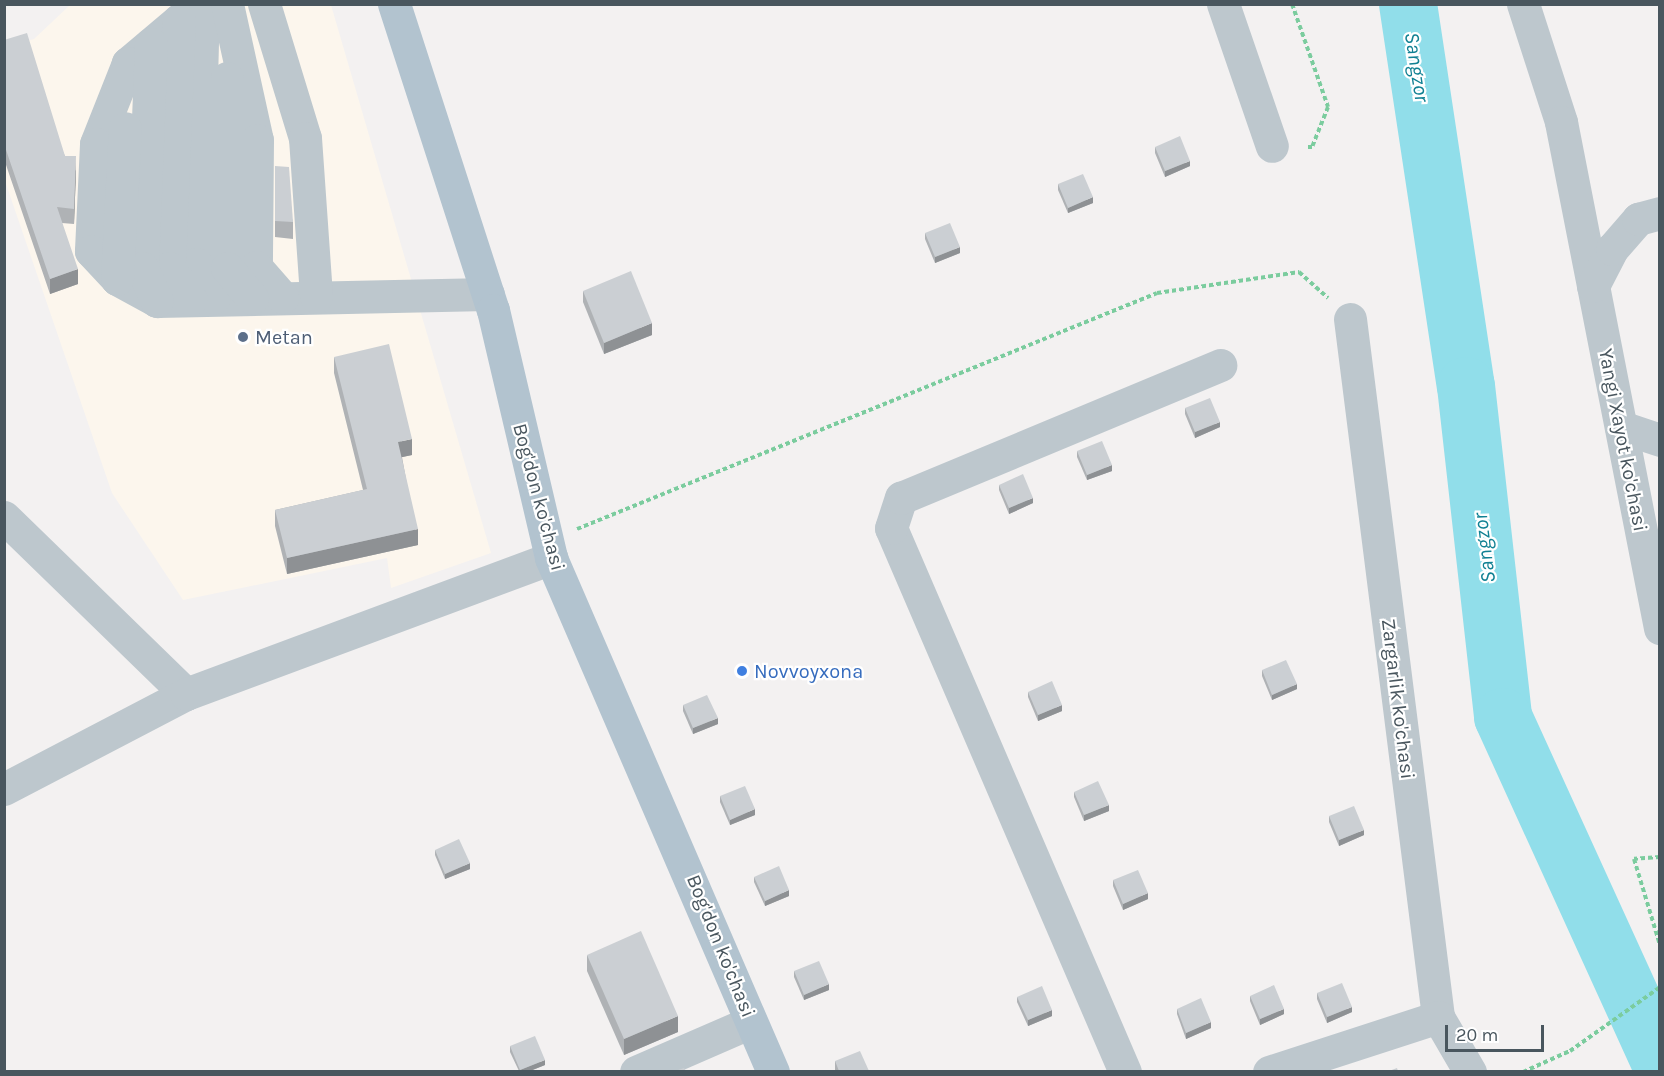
<!DOCTYPE html>
<style>
body{margin:0}
#map{position:relative;width:1664px;height:1076px;overflow:hidden;background:#f3f1f1;font-family:Karla,sans-serif}
div>[style]{position:absolute}
[style*='--x']{left:calc(var(--x)*1px);top:calc(var(--y)*1px);width:calc(var(--w)*1px);rotate:calc(var(--a)*1deg)}
.commercial>*{inset:0;background:#fcf6ed}
.river>*{height:58px;margin:-29px;padding:0 29px;transform-origin:29px;border-radius:29px;background:#91deea}
.path>*{height:4px;margin-top:-2px;transform-origin:0;background:repeating-linear-gradient(90deg,#7bcc9e 0 4.5px,transparent 0 7.5px)}
.minor>*{height:33px;margin:-16.5px;padding:0 16.5px;transform-origin:16.5px;border-radius:16.5px;background:#bdc7cd}
.major>*{height:33px;margin:-16.5px;padding:0 16.5px;transform-origin:16.5px;border-radius:16.5px;background:#b2c3cf}
.wall>*{inset:0;background:#afb2b5}
.shaded-wall>*{inset:0;background:#8e9194}
.building>*{inset:0;background:#cbcfd3}
.dots>*{width:16px;height:16px;translate:-50% -50%;box-sizing:border-box;border:3px solid #fff;border-radius:50%}
span{translate:-50% -50%;white-space:nowrap;text-align:center;line-height:1.15;-webkit-text-stroke:4.5px #fff;paint-order:stroke}
.service-label{font-size:20px;color:#4e5e75}
.left{translate:0 -50%;text-align:left}
.street-label{font-size:20px;color:#49565e}
.shop-label{font-size:20px;color:#366cbe}
.water-label{font-size:21px;color:#118193;font-style:italic}
.frame{position:absolute;inset:0;border:6px solid #49565e;pointer-events:none}
.scale{position:absolute;left:1445px;top:1025px;width:99px;height:27px;box-sizing:border-box;border:3px solid #49565e;border-top:0;padding-left:8px;font-size:18px;line-height:21px;white-space:nowrap;color:#49565e;-webkit-text-stroke:4px #fff;paint-order:stroke}
</style>
<div id="map">
<div class="commercial">
<i style="clip-path:polygon(70px 5px,331px 5px,491px 553px,391px 588px,387px 558px,183px 600px,112px 493px,5px 181px,4px 47px,34px 39px)"></i>
</div>
<div class="river">
<i style="--x:1408;--y:4;--w:386;--a:81.4"></i>
<i style="--x:1466;--y:386;--w:333;--a:83.6"></i>
<i style="--x:1503;--y:717;--w:379;--a:65.5"></i>
</div>
<div class="path">
<i style="--x:1292;--y:4;--w:109;--a:70.7"></i>
<i style="--x:1328;--y:107;--w:43;--a:111.8"></i>
<i style="--x:1312;--y:147;--w:7;--a:180"></i>
<i style="--x:577;--y:529;--w:626;--a:-22.14"></i>
<i style="--x:1157;--y:293;--w:144;--a:-8.4"></i>
<i style="--x:1299;--y:272;--w:39;--a:42"></i>
<i style="--x:1660;--y:857;--w:26;--a:176"></i>
<i style="--x:1634;--y:859;--w:90;--a:73.2"></i>
<i style="--x:1523;--y:1072;--w:51;--a:-24.1"></i>
<i style="--x:1570;--y:1051;--w:110;--a:-35.4"></i>
</div>
<div class="minor">
<i style="--x:198;--y:4;--w:92;--a:139.9"></i>
<i style="--x:128;--y:63;--w:87;--a:111.6"></i>
<i style="--x:96;--y:144;--w:107;--a:92.7"></i>
<i style="--x:91;--y:251;--w:38;--a:47"></i>
<i style="--x:117;--y:279;--w:46;--a:28.8"></i>
<i style="--x:157;--y:301;--w:331;--a:-1.2"></i>
<i style="--x:203;--y:4;--w:260;--a:91.5"></i>
<i style="--x:196;--y:264;--w:38;--a:62"></i>
<i style="--x:227;--y:4;--w:139;--a:77.6"></i>
<i style="--x:257;--y:140;--w:127;--a:90.5"></i>
<i style="--x:256;--y:267;--w:40;--a:49"></i>
<i style="--x:264;--y:4;--w:140;--a:73"></i>
<i style="--x:305;--y:138;--w:159;--a:86"></i>
<i style="--x:1223;--y:4;--w:150;--a:71"></i>
<i style="--x:1523;--y:4;--w:124;--a:72.1"></i>
<i style="--x:1561;--y:122;--w:516;--a:78.93"></i>
<i style="--x:179;--y:20;--w:248;--a:92.3"></i>
<i style="--x:169;--y:268;--w:38;--a:55"></i>
<i style="--x:151;--y:44;--w:224;--a:92.3"></i>
<i style="--x:142;--y:268;--w:36;--a:66"></i>
<i style="--x:227;--y:78;--w:190;--a:90"></i>
<i style="--x:227;--y:268;--w:39;--a:50"></i>
<i style="--x:117;--y:279;--w:151;--a:-87"></i>
<i style="--x:1593;--y:286;--w:42;--a:-62.8"></i>
<i style="--x:1612;--y:249;--w:40;--a:-49"></i>
<i style="--x:1638;--y:219;--w:23;--a:-15"></i>
<i style="--x:1350;--y:319;--w:704;--a:82.81"></i>
<i style="--x:1438;--y:1017;--w:64;--a:59.8"></i>
<i style="--x:1621;--y:427;--w:41;--a:18.4"></i>
<i style="--x:4;--y:517;--w:254;--a:44.2"></i>
<i style="--x:4;--y:789;--w:205;--a:-27.6"></i>
<i style="--x:186;--y:694;--w:390;--a:-20.4"></i>
<i style="--x:636;--y:1072;--w:125;--a:-23.5"></i>
<i style="--x:1125;--y:1072;--w:592;--a:-113.27"></i>
<i style="--x:891;--y:528;--w:32;--a:-72"></i>
<i style="--x:901;--y:498;--w:346;--a:-22.6"></i>
<i style="--x:1269;--y:1072;--w:178;--a:-18"></i>
</div>
<div class="major">
<i style="--x:394;--y:4;--w:322;--a:72.1"></i>
<i style="--x:493;--y:310;--w:255;--a:76.8"></i>
<i style="--x:551;--y:558;--w:560;--a:66.64"></i>
</div>
<div class="wall">
<i style="clip-path:polygon(4px 40px,65px 156px,76px 171px,74px 224px,62px 223px,78px 284px,50px 294px,4px 159px)"></i>
<i style="clip-path:polygon(1155px 147px,1190px 166px,1165px 177px,1155px 153px)"></i>
<i style="clip-path:polygon(275px 166px,293px 222px,293px 239px,275px 237px)"></i>
<i style="clip-path:polygon(1058px 184px,1093px 203px,1068px 213px,1058px 190px)"></i>
<i style="clip-path:polygon(925px 233px,960px 253px,935px 263px,925px 239px)"></i>
<i style="clip-path:polygon(583px 291px,652px 335px,604px 354px,583px 302px)"></i>
<i style="clip-path:polygon(334px 357px,412px 455px,402px 457px,418px 545px,287px 574px,275px 526px,275px 510px,363px 490px,334px 373px)"></i>
<i style="clip-path:polygon(1185px 408px,1220px 427px,1195px 438px,1185px 414px)"></i>
<i style="clip-path:polygon(1077px 451px,1112px 471px,1087px 480px,1077px 457px)"></i>
<i style="clip-path:polygon(999px 485px,1033px 503px,1009px 514px,999px 490px)"></i>
<i style="clip-path:polygon(1262px 670px,1297px 689px,1272px 700px,1262px 676px)"></i>
<i style="clip-path:polygon(1028px 692px,1062px 711px,1038px 721px,1028px 697px)"></i>
<i style="clip-path:polygon(683px 705px,718px 724px,693px 734px,683px 711px)"></i>
<i style="clip-path:polygon(1074px 792px,1109px 811px,1084px 821px,1074px 797px)"></i>
<i style="clip-path:polygon(720px 796px,755px 815px,730px 825px,720px 802px)"></i>
<i style="clip-path:polygon(1329px 816px,1364px 835px,1339px 846px,1329px 822px)"></i>
<i style="clip-path:polygon(435px 850px,470px 869px,445px 879px,435px 855px)"></i>
<i style="clip-path:polygon(754px 877px,789px 896px,765px 906px,754px 882px)"></i>
<i style="clip-path:polygon(1113px 880px,1148px 899px,1123px 910px,1113px 886px)"></i>
<i style="clip-path:polygon(587px 955px,678px 1032px,624px 1055px,587px 971px)"></i>
<i style="clip-path:polygon(794px 971px,829px 990px,804px 1000px,794px 977px)"></i>
<i style="clip-path:polygon(1317px 993px,1352px 1012px,1327px 1023px,1317px 999px)"></i>
<i style="clip-path:polygon(1250px 996px,1284px 1014px,1260px 1025px,1250px 1001px)"></i>
<i style="clip-path:polygon(1017px 997px,1052px 1016px,1028px 1026px,1017px 1002px)"></i>
<i style="clip-path:polygon(1177px 1009px,1211px 1028px,1186px 1039px,1177px 1014px)"></i>
<i style="clip-path:polygon(510px 1046px,545px 1065px,530px 1071px,519px 1071px,510px 1052px)"></i>
<i style="clip-path:polygon(835px 1061px,869px 1071px,835px 1071px)"></i>
</div>
<div class="shaded-wall">
<i style="clip-path:polygon(76px 156px,76px 171px,74px 224px,74px 209px)"></i>
<i style="clip-path:polygon(1190px 161px,1190px 166px,1165px 177px,1165px 171px)"></i>
<i style="clip-path:polygon(1093px 197px,1093px 203px,1068px 213px,1068px 208px)"></i>
<i style="clip-path:polygon(960px 247px,960px 253px,935px 263px,935px 257px)"></i>
<i style="clip-path:polygon(78px 269px,78px 284px,50px 294px,50px 279px)"></i>
<i style="clip-path:polygon(652px 323px,652px 335px,604px 354px,604px 343px)"></i>
<i style="clip-path:polygon(1220px 422px,1220px 427px,1195px 438px,1195px 432px)"></i>
<i style="clip-path:polygon(412px 439px,412px 455px,398px 458px,398px 442px)"></i>
<i style="clip-path:polygon(1112px 465px,1112px 471px,1087px 480px,1087px 475px)"></i>
<i style="clip-path:polygon(1033px 498px,1033px 503px,1009px 514px,1009px 508px)"></i>
<i style="clip-path:polygon(418px 529px,418px 545px,287px 574px,287px 558px)"></i>
<i style="clip-path:polygon(1297px 684px,1297px 689px,1272px 700px,1272px 695px)"></i>
<i style="clip-path:polygon(1062px 705px,1062px 711px,1038px 721px,1038px 715px)"></i>
<i style="clip-path:polygon(718px 718px,718px 724px,693px 734px,693px 728px)"></i>
<i style="clip-path:polygon(1109px 805px,1109px 811px,1084px 821px,1084px 815px)"></i>
<i style="clip-path:polygon(755px 809px,755px 815px,730px 825px,730px 820px)"></i>
<i style="clip-path:polygon(1364px 830px,1364px 835px,1339px 846px,1339px 840px)"></i>
<i style="clip-path:polygon(470px 863px,470px 869px,445px 879px,445px 874px)"></i>
<i style="clip-path:polygon(789px 890px,789px 896px,765px 906px,765px 901px)"></i>
<i style="clip-path:polygon(1148px 893px,1148px 899px,1123px 910px,1123px 904px)"></i>
<i style="clip-path:polygon(829px 984px,829px 990px,804px 1000px,804px 995px)"></i>
<i style="clip-path:polygon(1352px 1007px,1352px 1012px,1327px 1023px,1327px 1017px)"></i>
<i style="clip-path:polygon(1284px 1009px,1284px 1014px,1260px 1025px,1260px 1019px)"></i>
<i style="clip-path:polygon(1052px 1010px,1052px 1016px,1028px 1026px,1028px 1020px)"></i>
<i style="clip-path:polygon(678px 1016px,678px 1032px,624px 1055px,624px 1039px)"></i>
<i style="clip-path:polygon(1211px 1022px,1211px 1028px,1186px 1039px,1186px 1033px)"></i>
<i style="clip-path:polygon(545px 1060px,545px 1065px,530px 1071px,520px 1071px,520px 1070px)"></i>
</div>
<div class="building">
<i style="clip-path:polygon(27px 33px,65px 156px,76px 156px,74px 209px,57px 207px,78px 269px,50px 279px,4px 144px,4px 40px)"></i>
<i style="clip-path:polygon(1180px 136px,1190px 161px,1165px 171px,1155px 147px)"></i>
<i style="clip-path:polygon(275px 166px,289px 167px,293px 222px,275px 221px)"></i>
<i style="clip-path:polygon(1083px 174px,1093px 197px,1068px 208px,1058px 184px)"></i>
<i style="clip-path:polygon(950px 223px,960px 247px,935px 257px,925px 233px)"></i>
<i style="clip-path:polygon(631px 271px,652px 323px,604px 343px,583px 291px)"></i>
<i style="clip-path:polygon(389px 344px,412px 439px,398px 442px,418px 529px,287px 558px,275px 510px,367px 489px,334px 357px)"></i>
<i style="clip-path:polygon(1210px 398px,1220px 422px,1195px 432px,1185px 408px)"></i>
<i style="clip-path:polygon(1102px 441px,1112px 465px,1087px 475px,1077px 451px)"></i>
<i style="clip-path:polygon(1023px 474px,1033px 498px,1009px 508px,999px 485px)"></i>
<i style="clip-path:polygon(1286px 660px,1297px 684px,1272px 695px,1262px 670px)"></i>
<i style="clip-path:polygon(1052px 681px,1062px 705px,1038px 715px,1028px 692px)"></i>
<i style="clip-path:polygon(707px 695px,718px 718px,693px 728px,683px 705px)"></i>
<i style="clip-path:polygon(1098px 781px,1109px 805px,1084px 815px,1074px 792px)"></i>
<i style="clip-path:polygon(745px 786px,755px 809px,730px 820px,720px 796px)"></i>
<i style="clip-path:polygon(1354px 806px,1364px 830px,1339px 840px,1329px 816px)"></i>
<i style="clip-path:polygon(459px 839px,470px 863px,445px 874px,435px 850px)"></i>
<i style="clip-path:polygon(779px 866px,789px 890px,765px 901px,754px 877px)"></i>
<i style="clip-path:polygon(1138px 870px,1148px 893px,1123px 904px,1113px 880px)"></i>
<i style="clip-path:polygon(641px 931px,678px 1016px,624px 1039px,587px 955px)"></i>
<i style="clip-path:polygon(819px 961px,829px 984px,804px 995px,794px 971px)"></i>
<i style="clip-path:polygon(1342px 983px,1352px 1007px,1327px 1017px,1317px 993px)"></i>
<i style="clip-path:polygon(1274px 985px,1284px 1009px,1260px 1019px,1250px 996px)"></i>
<i style="clip-path:polygon(1042px 986px,1052px 1010px,1028px 1020px,1017px 997px)"></i>
<i style="clip-path:polygon(1201px 998px,1211px 1022px,1186px 1033px,1177px 1009px)"></i>
<i style="clip-path:polygon(535px 1036px,545px 1060px,520px 1070px,510px 1046px)"></i>
<i style="clip-path:polygon(860px 1051px,869px 1071px,839px 1071px,835px 1061px)"></i>
<i style="clip-path:polygon(684px 1068px,686px 1071px,675px 1071px)"></i>
<i style="clip-path:polygon(1397px 1068px,1398px 1071px,1389px 1071px)"></i>
</div>
<div class="dots">
<i style="left:243px;top:337px;background:#5c6f8a"></i>
<i style="left:742px;top:671px;background:#3f7fe0"></i>
</div>
<div class="service-label">
<span class="left" style="left:255px;top:337px">Metan</span>
</div>
<div class="street-label">
<span style="left:1623px;top:440px;rotate:79deg">Yangi Xayot ko'chasi</span>
<span style="left:539px;top:497px;rotate:75deg">Bog'don ko'chasi</span>
<span style="left:1398px;top:699px;rotate:83deg">Zargarlik ko'chasi</span>
<span style="left:721px;top:946px;rotate:68deg">Bog'don ko'chasi</span>
</div>
<div class="shop-label">
<span class="left" style="left:754px;top:671px">Novvoyxona</span>
</div>
<div class="water-label">
<span style="left:1417px;top:67px;rotate:81deg">Sangzor</span>
<span style="left:1484px;top:548px;rotate:-97deg">Sangzor</span>
</div>
<div class="frame"></div>
<div class="scale">20 m</div>
</div>
